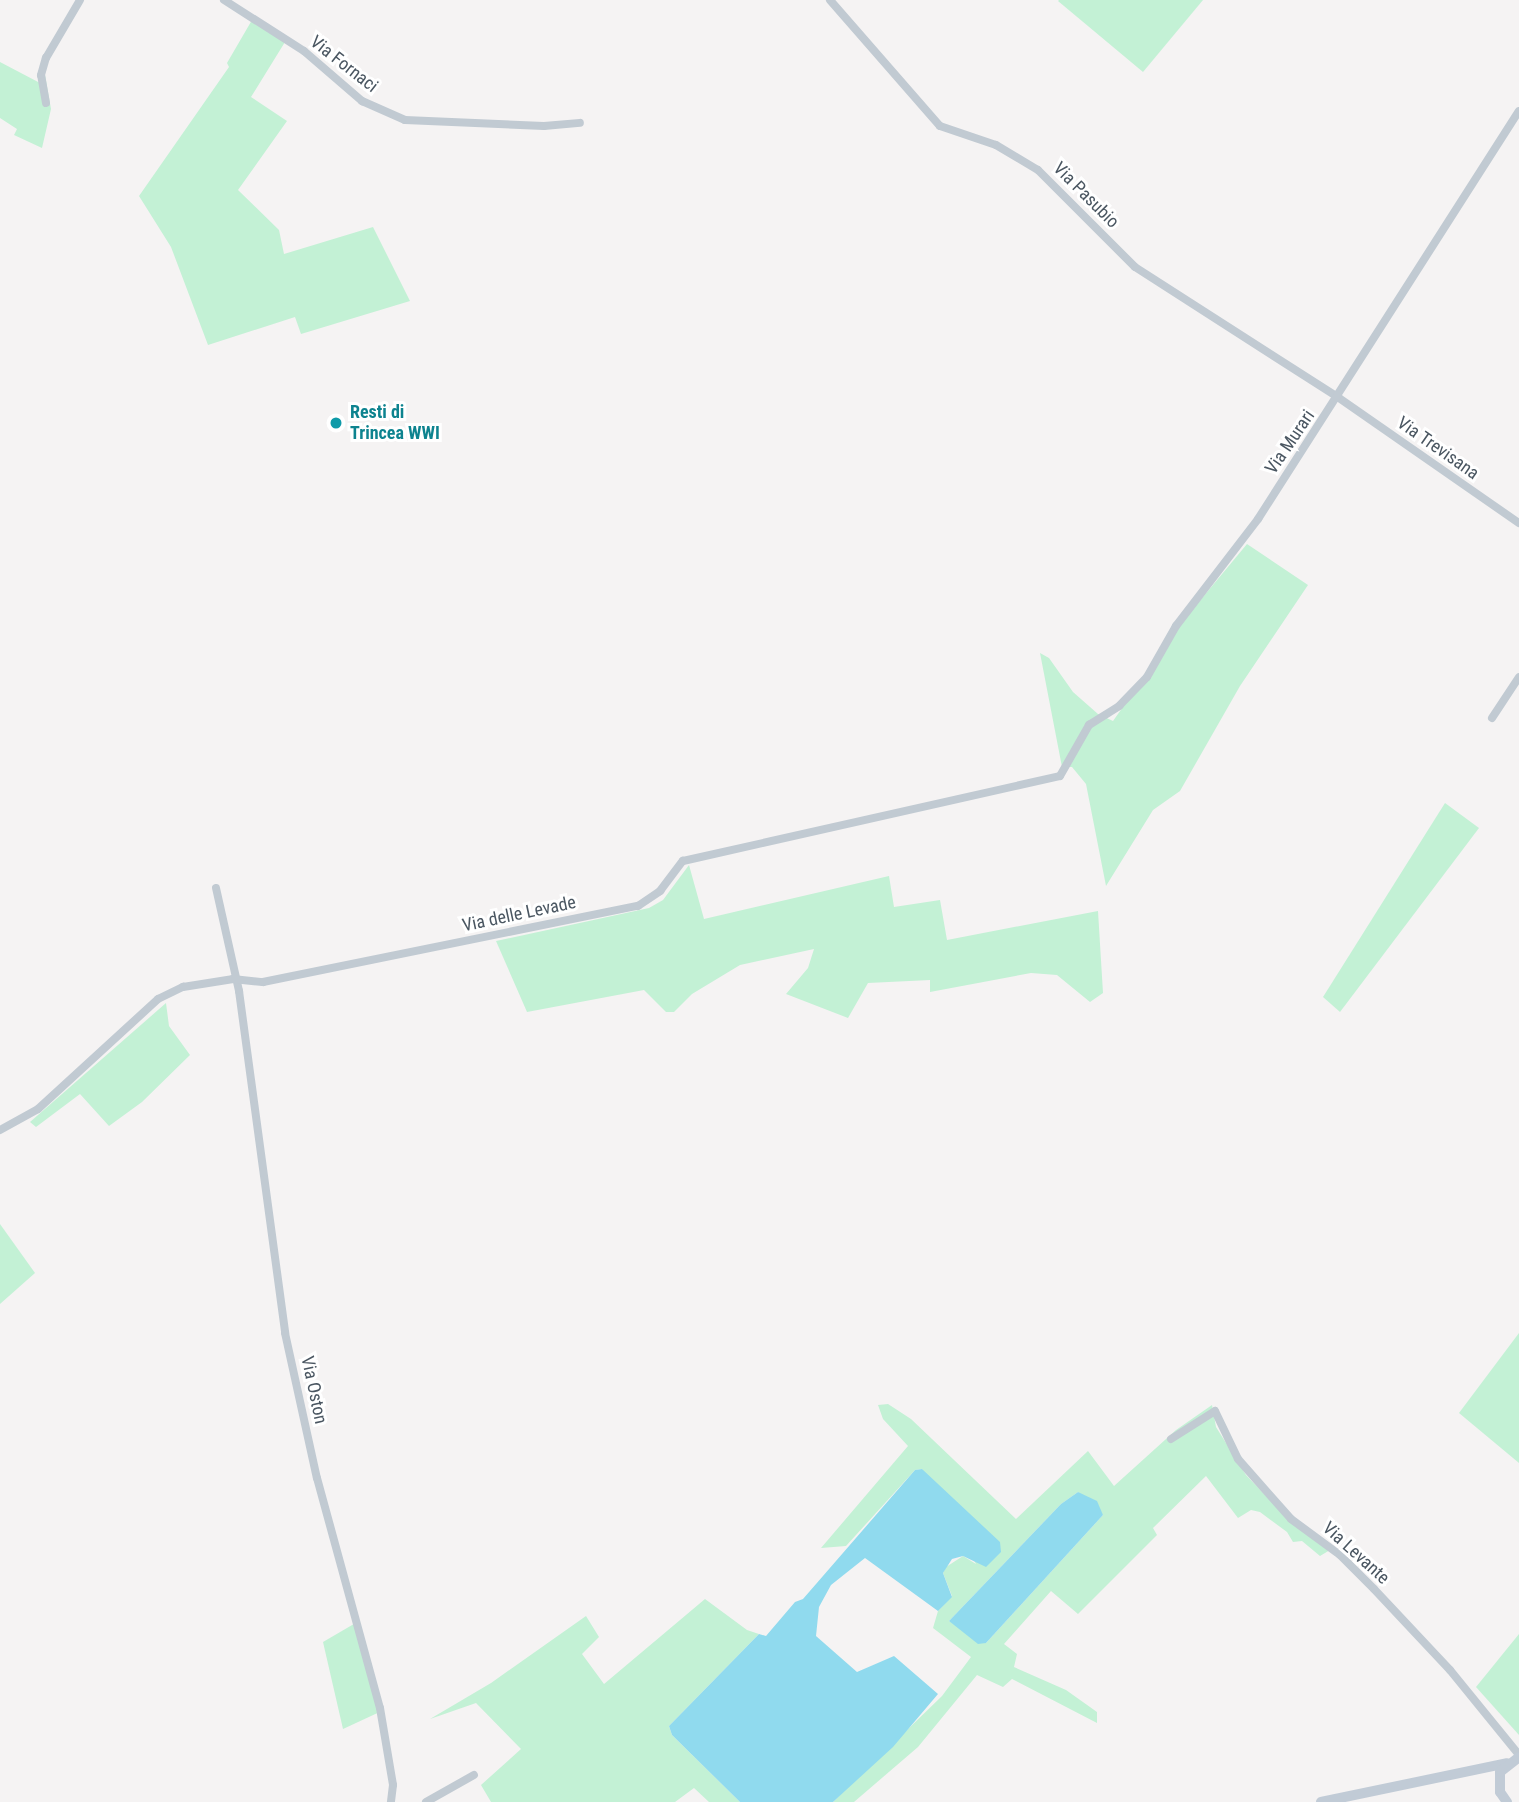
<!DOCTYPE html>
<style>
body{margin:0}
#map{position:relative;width:1519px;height:1802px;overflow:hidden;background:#f5f3f3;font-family:"Roboto Condensed",sans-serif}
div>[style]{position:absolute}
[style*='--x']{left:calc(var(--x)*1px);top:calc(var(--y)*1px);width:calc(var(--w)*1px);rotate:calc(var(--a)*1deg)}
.green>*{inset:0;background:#c3f1d5}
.water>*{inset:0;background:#90daee}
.street>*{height:8px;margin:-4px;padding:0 4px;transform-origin:4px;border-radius:4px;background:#c1cad2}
.secondary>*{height:10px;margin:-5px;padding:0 5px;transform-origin:5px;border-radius:5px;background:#c1cbd6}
.dots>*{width:19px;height:19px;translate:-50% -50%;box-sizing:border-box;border:4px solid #fff;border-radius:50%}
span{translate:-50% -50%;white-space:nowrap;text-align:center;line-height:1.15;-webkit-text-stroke:6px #fff;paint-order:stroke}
.street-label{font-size:18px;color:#4a5661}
.culture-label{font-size:18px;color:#0d838f;font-weight:700}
.left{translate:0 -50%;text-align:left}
</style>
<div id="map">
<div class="green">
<i style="clip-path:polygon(1203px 0,1143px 72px,1058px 1px,1059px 0)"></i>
<i style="clip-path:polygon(252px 20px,285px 42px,251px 97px,287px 121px,238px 190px,279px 230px,284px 254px,373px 227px,410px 301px,301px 334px,295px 317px,208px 345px,171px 247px,139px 196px,229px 67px,227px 63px)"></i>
<i style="clip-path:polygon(0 62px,40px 83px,45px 75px,51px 109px,42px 148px,14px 135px,17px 129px,0 118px)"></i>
<i style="clip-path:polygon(1247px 544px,1308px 585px,1240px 686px,1180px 791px,1153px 810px,1106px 886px,1086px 784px,1072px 767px,1062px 767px,1040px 653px,1049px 658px,1073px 692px,1098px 714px,1113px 721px,1188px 615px)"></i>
<i style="clip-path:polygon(1445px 803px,1479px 828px,1340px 1012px,1323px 997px)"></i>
<i style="clip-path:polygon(689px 865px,704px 919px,889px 876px,894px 907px,940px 900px,947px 940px,1098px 911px,1103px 993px,1090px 1002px,1057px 975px,1031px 973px,930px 992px,930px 980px,868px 983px,848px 1018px,786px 994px,808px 968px,814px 949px,740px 965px,692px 994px,674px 1012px,666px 1012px,644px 990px,527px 1012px,496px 941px,649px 908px,663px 900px)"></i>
<i style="clip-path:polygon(166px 1003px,169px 1026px,190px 1055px,142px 1102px,109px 1126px,80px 1094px,36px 1127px,30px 1122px)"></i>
<i style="clip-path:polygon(0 1224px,35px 1273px,0 1304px)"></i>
<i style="clip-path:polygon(1519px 1333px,1519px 1463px,1459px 1413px)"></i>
<i style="clip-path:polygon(evenodd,888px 1404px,911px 1419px,1016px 1519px,1088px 1451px,1114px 1486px,1176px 1430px,1212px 1405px,1216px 1427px,1246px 1475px,1285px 1516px,1330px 1550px,1320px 1556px,1302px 1541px,1293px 1542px,1287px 1532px,1260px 1512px,1251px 1510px,1238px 1518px,1206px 1476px,1153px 1528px,1157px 1535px,1078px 1614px,1051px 1591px,1004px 1644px,1017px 1654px,1014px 1667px,1066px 1690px,1097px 1712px,1097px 1723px,1012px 1679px,1003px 1687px,977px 1675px,918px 1747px,854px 1802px,833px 1802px,942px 1696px,971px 1657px,933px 1628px,938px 1611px,952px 1596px,943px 1573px,946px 1567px,963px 1556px,976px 1564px,922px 1469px,915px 1470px,846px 1546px,821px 1548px,908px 1446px,883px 1419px,878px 1405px,888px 1404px,1078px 1492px,1103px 1515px,986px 1643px,949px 1621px,1061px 1504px,1078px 1492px)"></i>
<i style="clip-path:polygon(705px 1599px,747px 1630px,759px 1634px,669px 1726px,672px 1735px,740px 1802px,709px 1802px,694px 1788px,675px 1802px,491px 1802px,481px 1785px,521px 1749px,476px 1703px,430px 1719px,491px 1683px,586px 1616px,599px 1637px,582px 1654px,604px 1684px)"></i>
<i style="clip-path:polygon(359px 1621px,384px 1710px,343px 1729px,323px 1642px)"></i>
<i style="clip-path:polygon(1519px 1634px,1519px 1735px,1476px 1687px)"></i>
</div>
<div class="water">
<i style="clip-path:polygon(922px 1469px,1000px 1542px,1001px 1552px,986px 1567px,963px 1556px,952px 1559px,943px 1573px,952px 1597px,938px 1611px,865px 1558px,831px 1585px,819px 1607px,816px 1636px,857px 1672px,894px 1656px,938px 1694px,893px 1747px,833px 1802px,740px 1802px,672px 1735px,669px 1726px,759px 1634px,766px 1636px,795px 1602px,803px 1599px,915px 1470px)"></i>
<i style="clip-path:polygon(1078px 1492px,1097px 1501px,1103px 1515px,986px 1643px,978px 1644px,949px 1621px,1061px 1504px)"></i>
</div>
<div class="street">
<i style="--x:224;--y:0;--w:95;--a:32.5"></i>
<i style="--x:304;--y:51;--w:77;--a:40.8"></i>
<i style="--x:362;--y:101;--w:47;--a:23.8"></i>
<i style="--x:405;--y:120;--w:139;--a:2.5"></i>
<i style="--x:544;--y:126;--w:36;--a:-5"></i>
<i style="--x:830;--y:0;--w:167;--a:48.9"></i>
<i style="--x:940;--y:126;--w:59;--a:18.7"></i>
<i style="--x:996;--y:145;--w:49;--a:30.8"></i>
<i style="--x:1038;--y:170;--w:137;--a:45"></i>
<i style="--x:1135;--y:267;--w:242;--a:32.7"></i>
<i style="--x:1339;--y:398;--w:219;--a:34.8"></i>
<i style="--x:46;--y:103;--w:28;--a:-100"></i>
<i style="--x:41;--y:75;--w:18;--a:-74"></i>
<i style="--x:46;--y:58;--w:67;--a:-59.6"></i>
<i style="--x:1492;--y:718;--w:49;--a:-56.6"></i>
<i style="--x:216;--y:888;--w:106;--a:77.4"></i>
<i style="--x:239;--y:991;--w:345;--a:82.3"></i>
<i style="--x:285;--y:1333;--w:148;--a:77.6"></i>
<i style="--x:317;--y:1478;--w:238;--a:74.7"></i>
<i style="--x:380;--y:1708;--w:78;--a:80.4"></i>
<i style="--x:393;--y:1785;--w:17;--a:97"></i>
<i style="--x:0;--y:1130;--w:43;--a:-28.9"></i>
<i style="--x:38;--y:1109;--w:163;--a:-42.5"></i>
<i style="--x:158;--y:999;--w:28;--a:-26"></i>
<i style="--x:183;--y:987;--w:51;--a:-9.1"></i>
<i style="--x:233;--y:979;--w:30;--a:6"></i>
<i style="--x:263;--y:982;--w:383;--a:-11.5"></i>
<i style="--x:638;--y:906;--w:27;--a:-34"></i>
<i style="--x:660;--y:891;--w:38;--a:-53"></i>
<i style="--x:683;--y:861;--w:386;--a:-12.7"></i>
<i style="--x:1060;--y:776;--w:59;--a:-60.4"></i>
<i style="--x:1089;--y:725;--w:36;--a:-32"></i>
<i style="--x:1119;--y:706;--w:40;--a:-46"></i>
<i style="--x:1147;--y:677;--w:59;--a:-60.4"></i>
<i style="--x:1176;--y:626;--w:135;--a:-52.5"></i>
<i style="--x:1258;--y:519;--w:484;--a:-57.4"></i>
<i style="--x:1171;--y:1439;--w:52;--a:-32.5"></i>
<i style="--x:1215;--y:1411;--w:53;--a:64.4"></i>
<i style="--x:1238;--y:1459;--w:80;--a:48.5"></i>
<i style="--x:1291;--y:1519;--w:61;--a:36.3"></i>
<i style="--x:1340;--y:1555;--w:48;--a:45"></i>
<i style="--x:1374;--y:1589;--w:111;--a:46.8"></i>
<i style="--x:1450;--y:1670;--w:109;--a:50.9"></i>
<i style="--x:426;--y:1802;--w:55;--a:-29.4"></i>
</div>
<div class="secondary">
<i style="--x:1321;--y:1802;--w:190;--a:-11.8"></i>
<i style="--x:1507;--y:1802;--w:12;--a:-125"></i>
<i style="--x:1500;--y:1792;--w:20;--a:-90"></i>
<i style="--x:1500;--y:1772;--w:24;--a:-38"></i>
</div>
<div class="dots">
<i style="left:336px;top:423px;background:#0f9aa8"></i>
</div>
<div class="street-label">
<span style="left:344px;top:64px;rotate:38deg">Via Fornaci</span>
<span style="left:1086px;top:195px;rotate:45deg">Via Pasubio</span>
<span style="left:1290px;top:442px;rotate:-56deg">Via Murari</span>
<span style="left:1438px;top:448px;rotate:35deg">Via Trevisana</span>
<span style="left:519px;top:914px;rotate:-12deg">Via delle Levade</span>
<span style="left:314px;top:1390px;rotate:78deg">Via Oston</span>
<span style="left:1356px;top:1553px;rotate:42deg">Via Levante</span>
</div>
<div class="culture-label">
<span class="left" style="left:350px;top:423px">Resti di<br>Trincea WWI</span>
</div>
</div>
